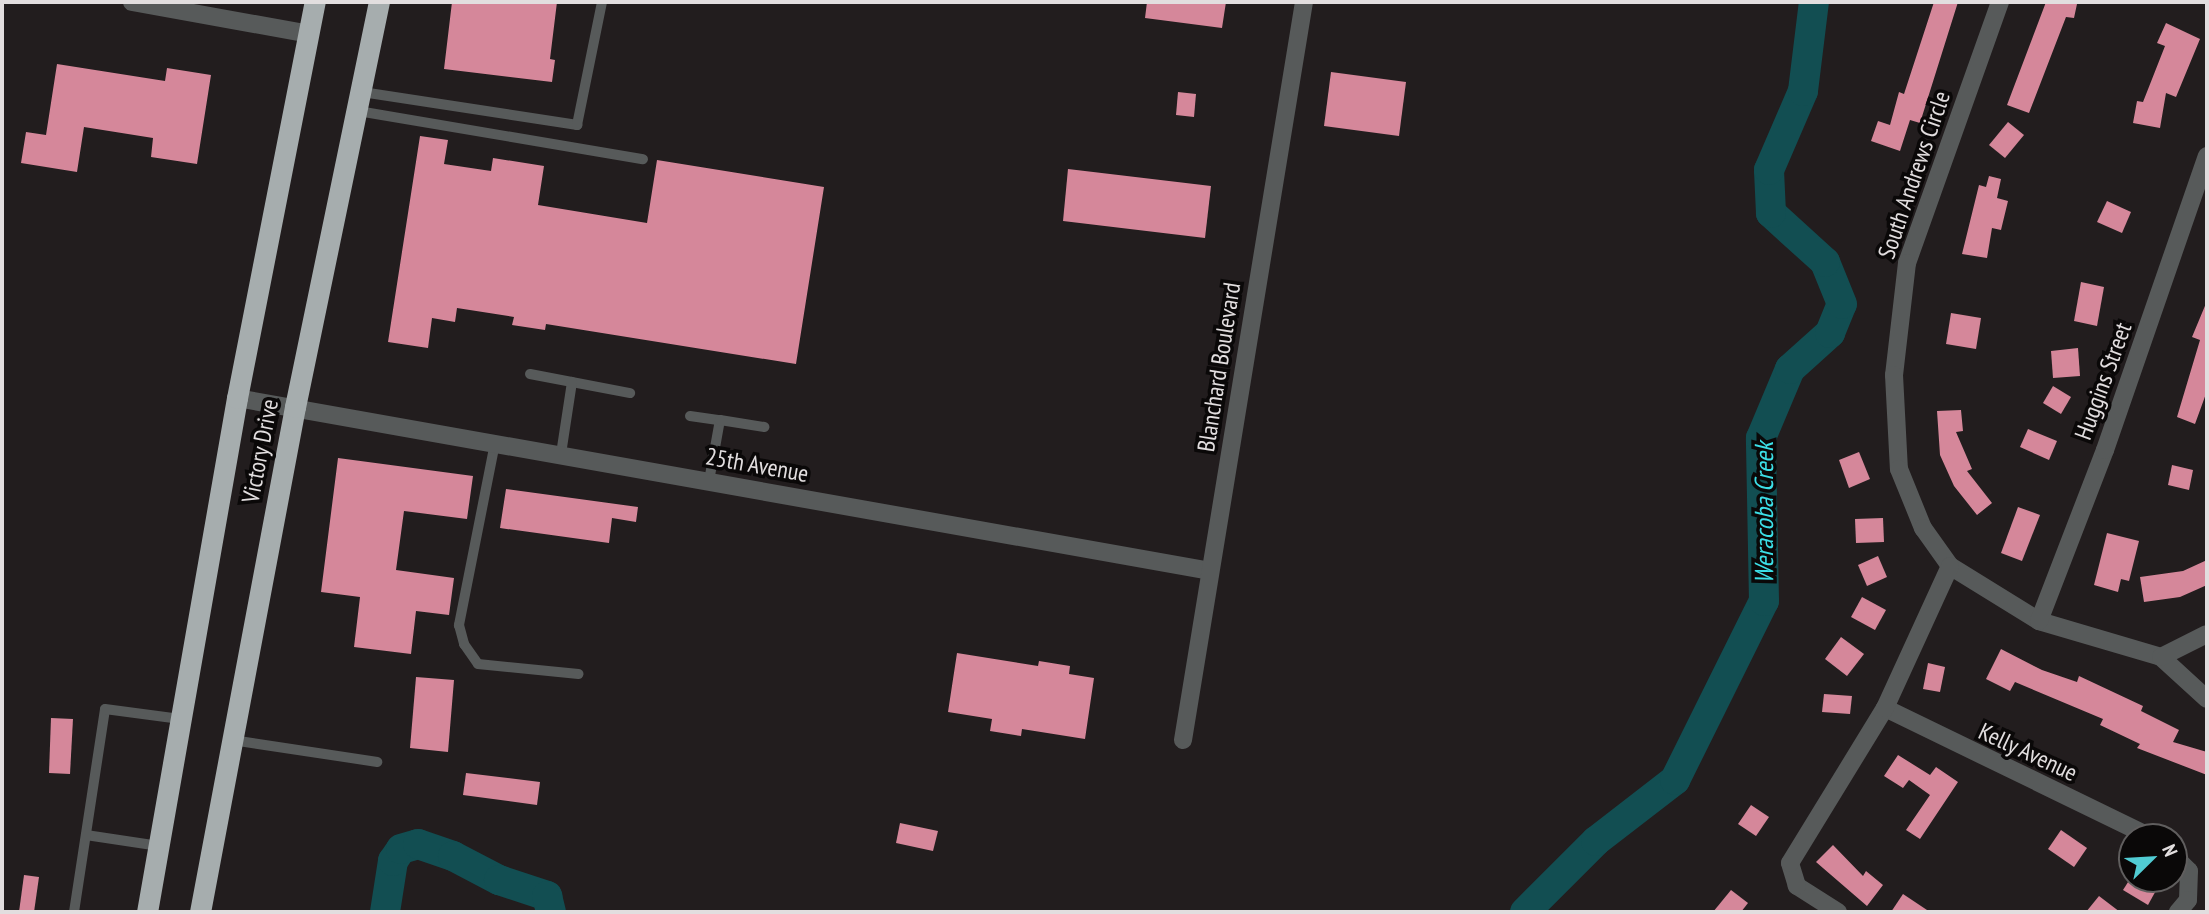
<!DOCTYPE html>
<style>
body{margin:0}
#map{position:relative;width:2209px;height:914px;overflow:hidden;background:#221d1e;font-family:"PT Sans Narrow",sans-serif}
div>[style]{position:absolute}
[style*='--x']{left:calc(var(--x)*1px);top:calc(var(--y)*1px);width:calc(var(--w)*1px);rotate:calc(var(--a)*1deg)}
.river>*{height:30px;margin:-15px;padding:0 15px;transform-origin:15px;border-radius:15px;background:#124e52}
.building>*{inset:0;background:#d5879a}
.lane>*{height:10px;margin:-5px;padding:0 5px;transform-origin:5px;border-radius:5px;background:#575a5a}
.street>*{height:18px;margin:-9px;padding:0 9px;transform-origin:9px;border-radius:9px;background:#575a5a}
.highway>*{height:21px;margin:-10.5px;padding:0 10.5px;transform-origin:10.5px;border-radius:10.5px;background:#a6adae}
span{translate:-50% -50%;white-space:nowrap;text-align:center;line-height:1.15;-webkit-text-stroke:7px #0a0808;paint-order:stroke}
.street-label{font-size:24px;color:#e2dedf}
.water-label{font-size:26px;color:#3cdfe7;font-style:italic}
.frame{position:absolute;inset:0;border:4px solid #e2dedf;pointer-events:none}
.north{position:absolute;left:2118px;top:823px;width:70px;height:70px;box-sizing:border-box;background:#0a0808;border:2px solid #605e5e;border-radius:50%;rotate:66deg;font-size:19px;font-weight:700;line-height:28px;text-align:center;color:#e2dedf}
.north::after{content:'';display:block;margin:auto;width:24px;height:32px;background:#51ccd3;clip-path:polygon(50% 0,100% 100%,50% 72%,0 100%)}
</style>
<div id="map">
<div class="river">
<i style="--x:385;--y:912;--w:52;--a:-81.1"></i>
<i style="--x:393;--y:861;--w:14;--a:-56"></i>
<i style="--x:401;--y:849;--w:18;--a:-16"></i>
<i style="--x:418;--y:844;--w:37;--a:19"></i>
<i style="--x:453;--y:856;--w:52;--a:27.6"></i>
<i style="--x:499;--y:880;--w:51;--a:18.4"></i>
<i style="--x:547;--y:896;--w:16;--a:76"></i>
<i style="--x:1525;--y:912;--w:100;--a:-45"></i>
<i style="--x:1596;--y:841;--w:100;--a:-37.7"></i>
<i style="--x:1675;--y:780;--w:200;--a:-63.6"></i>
<i style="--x:1764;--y:601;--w:163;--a:-91.1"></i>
<i style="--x:1761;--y:438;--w:75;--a:-67.2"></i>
<i style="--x:1790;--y:369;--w:54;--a:-42"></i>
<i style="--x:1830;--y:333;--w:31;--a:-68"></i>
<i style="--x:1842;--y:304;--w:45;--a:-112"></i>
<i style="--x:1825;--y:262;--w:73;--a:-137.8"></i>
<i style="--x:1771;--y:213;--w:43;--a:-92.7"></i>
<i style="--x:1769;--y:170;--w:86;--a:-66.7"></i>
<i style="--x:1803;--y:91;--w:90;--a:-83"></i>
</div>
<div class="building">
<i style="clip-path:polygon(452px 2px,557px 2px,550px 59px,555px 60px,552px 82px,444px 69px)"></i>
<i style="clip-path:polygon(1147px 2px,1226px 2px,1222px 28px,1145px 18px)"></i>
<i style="clip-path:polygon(1934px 2px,1958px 2px,1920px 123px,1910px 120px,1900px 151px,1871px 141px,1878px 121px,1890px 125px,1899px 92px,1904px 94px)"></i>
<i style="clip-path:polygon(2046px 2px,2077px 4px,2074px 18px,2066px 17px,2029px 113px,2007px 105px)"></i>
<i style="clip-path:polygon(2166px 23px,2200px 39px,2176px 97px,2166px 93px,2160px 128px,2133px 123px,2137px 101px,2143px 102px,2165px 46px,2157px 43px)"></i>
<i style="clip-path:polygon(57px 64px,165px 81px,167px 68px,211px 75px,197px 164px,151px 157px,153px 138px,84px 127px,77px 172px,21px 163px,26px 132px,46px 135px)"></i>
<i style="clip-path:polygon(1331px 72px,1406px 82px,1399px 136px,1324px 126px)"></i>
<i style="clip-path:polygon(1178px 92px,1196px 94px,1194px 117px,1176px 115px)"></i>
<i style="clip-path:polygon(2008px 122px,2024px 135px,2005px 158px,1989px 145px)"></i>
<i style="clip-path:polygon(420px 136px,448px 140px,444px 164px,491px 171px,493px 158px,544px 166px,538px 205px,647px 223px,657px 160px,824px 187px,796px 364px,546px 324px,545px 330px,512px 325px,514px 317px,457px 308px,455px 322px,432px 318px,428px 348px,388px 342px)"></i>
<i style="clip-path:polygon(1068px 169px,1211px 186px,1205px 238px,1063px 221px)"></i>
<i style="clip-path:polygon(1989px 176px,2001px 179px,1997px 198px,2008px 201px,2001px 230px,1992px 228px,1987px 258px,1962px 254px,1979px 185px,1986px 187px)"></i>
<i style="clip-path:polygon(2107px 201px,2131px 212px,2122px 233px,2097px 222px)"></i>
<i style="clip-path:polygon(2081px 282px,2104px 287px,2097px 326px,2074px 321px)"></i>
<i style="clip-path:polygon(2207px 301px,2207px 391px,2195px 424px,2177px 417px,2200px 340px,2192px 337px)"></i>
<i style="clip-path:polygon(1951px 313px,1981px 318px,1976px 349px,1946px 344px)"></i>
<i style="clip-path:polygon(2078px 348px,2080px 376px,2053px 378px,2051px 351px)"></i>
<i style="clip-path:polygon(2053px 386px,2071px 397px,2061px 414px,2043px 403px)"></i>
<i style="clip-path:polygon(1961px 410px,1963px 431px,1956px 432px,1972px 469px,1967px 471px,1992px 503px,1977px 515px,1954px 486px,1940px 455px,1937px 411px)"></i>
<i style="clip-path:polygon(2028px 429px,2057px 441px,2049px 460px,2020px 447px)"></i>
<i style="clip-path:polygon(1859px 452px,1870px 479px,1849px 488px,1839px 460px)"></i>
<i style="clip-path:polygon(338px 458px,473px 476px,467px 519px,404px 511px,396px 570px,454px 578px,449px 615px,416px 611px,411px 654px,354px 647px,360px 597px,321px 592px)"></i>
<i style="clip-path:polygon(2172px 465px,2193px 470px,2189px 490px,2168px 485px)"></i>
<i style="clip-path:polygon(506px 489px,638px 507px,636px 522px,612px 518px,609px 543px,500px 528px)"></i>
<i style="clip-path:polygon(2018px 507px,2040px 515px,2022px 561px,2001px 553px)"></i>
<i style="clip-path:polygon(1883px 518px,1884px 542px,1856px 543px,1855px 519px)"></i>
<i style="clip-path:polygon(2107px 533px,2139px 541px,2129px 581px,2121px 579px,2118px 592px,2094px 585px)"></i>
<i style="clip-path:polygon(1878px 556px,1887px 577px,1867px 586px,1858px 565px)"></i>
<i style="clip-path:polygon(2207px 560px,2207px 585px,2180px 597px,2144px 602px,2140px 577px,2183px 571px)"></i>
<i style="clip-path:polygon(1862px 597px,1886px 610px,1875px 630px,1851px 617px)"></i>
<i style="clip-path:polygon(1841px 637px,1864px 654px,1847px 676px,1825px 659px)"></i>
<i style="clip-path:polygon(2001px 649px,2042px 670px,2077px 682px,2079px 676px,2143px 706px,2141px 711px,2179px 730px,2173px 742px,2207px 752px,2207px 775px,2137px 748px,2140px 744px,2100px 725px,2103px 719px,2015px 682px,2010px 691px,1986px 679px)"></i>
<i style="clip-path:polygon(957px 653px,1038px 666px,1039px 661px,1070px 666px,1069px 674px,1094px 678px,1085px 739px,1022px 729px,1021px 736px,990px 731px,992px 719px,948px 712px)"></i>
<i style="clip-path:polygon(1928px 663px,1945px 667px,1940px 692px,1923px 689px)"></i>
<i style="clip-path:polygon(416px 677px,454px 680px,448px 752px,410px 748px)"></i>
<i style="clip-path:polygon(1824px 694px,1852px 696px,1850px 714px,1822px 712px)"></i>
<i style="clip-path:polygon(51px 718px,73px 719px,70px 774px,49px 773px)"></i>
<i style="clip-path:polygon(1898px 755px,1930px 775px,1936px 767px,1958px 782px,1920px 839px,1906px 830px,1930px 795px,1909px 780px,1903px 788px,1884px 776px)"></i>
<i style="clip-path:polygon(466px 773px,540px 782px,537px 805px,463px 795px)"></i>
<i style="clip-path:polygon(1751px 805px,1769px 817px,1756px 836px,1738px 824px)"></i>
<i style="clip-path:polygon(900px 823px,938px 831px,933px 851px,896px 843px)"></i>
<i style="clip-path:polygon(2061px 830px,2087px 848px,2074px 867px,2048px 849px)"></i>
<i style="clip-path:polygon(1833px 845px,1863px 876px,1866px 871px,1883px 885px,1867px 906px,1816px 862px)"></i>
<i style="clip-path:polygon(24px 875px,39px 877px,34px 912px,19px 912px)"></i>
<i style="clip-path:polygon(2130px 879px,2148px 879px,2159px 885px,2148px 905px,2123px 890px)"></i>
<i style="clip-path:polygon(1731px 890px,1748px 903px,1741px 912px,1713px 912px)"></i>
<i style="clip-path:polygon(1903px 894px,1930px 912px,1891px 912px)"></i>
<i style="clip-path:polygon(2099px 896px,2120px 912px,2086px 912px)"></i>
</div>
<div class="lane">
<i style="--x:362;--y:92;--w:218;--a:8.7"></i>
<i style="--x:577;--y:125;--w:126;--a:-78.5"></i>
<i style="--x:358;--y:111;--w:289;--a:9.6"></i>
<i style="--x:530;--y:374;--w:102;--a:10.8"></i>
<i style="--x:690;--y:416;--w:30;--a:8"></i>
<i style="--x:495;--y:443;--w:186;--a:101.2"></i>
<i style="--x:459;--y:625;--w:20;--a:75"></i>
<i style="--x:464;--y:644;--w:24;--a:55"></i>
<i style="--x:478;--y:664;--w:101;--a:5.7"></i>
<i style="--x:561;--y:454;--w:73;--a:-81.3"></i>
<i style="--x:709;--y:481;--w:62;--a:-79.8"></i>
<i style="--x:720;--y:420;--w:45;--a:9"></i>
<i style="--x:232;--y:740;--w:147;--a:8.6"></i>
<i style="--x:86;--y:835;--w:74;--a:8.6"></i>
<i style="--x:74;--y:912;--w:205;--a:-81.3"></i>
<i style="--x:105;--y:709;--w:76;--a:7.6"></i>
</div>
<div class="street">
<i style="--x:132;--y:2;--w:180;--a:10.2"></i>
<i style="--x:2000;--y:2;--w:277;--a:109.6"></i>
<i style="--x:1907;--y:263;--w:113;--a:96.6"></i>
<i style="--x:1894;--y:375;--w:94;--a:87"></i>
<i style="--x:1899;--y:469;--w:64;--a:67.9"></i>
<i style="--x:1923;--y:528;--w:47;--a:54.6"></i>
<i style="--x:1950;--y:566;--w:105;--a:31.7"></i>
<i style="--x:2039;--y:621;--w:127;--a:16.4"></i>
<i style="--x:2161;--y:657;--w:62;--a:42.4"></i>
<i style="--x:237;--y:398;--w:988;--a:10.08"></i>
<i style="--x:2039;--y:621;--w:183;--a:-68.9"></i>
<i style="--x:2105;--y:450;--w:311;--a:-70.9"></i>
<i style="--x:2161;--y:657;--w:51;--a:-26.6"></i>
<i style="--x:1885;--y:708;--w:296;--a:25.9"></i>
<i style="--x:1183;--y:740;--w:748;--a:-80.69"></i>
<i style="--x:2174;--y:856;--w:21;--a:45"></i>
<i style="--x:2189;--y:871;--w:29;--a:92"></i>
<i style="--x:2188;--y:900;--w:16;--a:130"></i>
<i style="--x:1838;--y:912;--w:49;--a:-147.6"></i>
<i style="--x:1797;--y:886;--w:24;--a:-107"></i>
<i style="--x:1790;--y:863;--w:182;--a:-58.5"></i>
<i style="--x:1885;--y:708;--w:156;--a:-65.4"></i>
</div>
<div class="highway">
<i style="--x:147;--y:912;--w:522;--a:-80.07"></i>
<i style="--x:237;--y:398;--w:404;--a:-78.9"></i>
<i style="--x:200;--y:912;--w:514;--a:-79.35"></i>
<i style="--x:295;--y:407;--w:414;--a:-78.3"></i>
</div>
<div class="street-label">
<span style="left:1914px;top:175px;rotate:-71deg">South Andrews Circle</span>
<span style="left:1219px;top:367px;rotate:-81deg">Blanchard Boulevard</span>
<span style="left:2103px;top:381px;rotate:-70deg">Huggins Street</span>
<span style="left:260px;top:451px;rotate:-79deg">Victory Drive</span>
<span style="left:757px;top:465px;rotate:10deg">25th Avenue</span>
<span style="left:2028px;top:752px;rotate:25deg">Kelly Avenue</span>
</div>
<div class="water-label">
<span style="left:1764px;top:513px;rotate:-90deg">Weracoba Creek</span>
</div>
<div class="frame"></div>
<div class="north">N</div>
</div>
